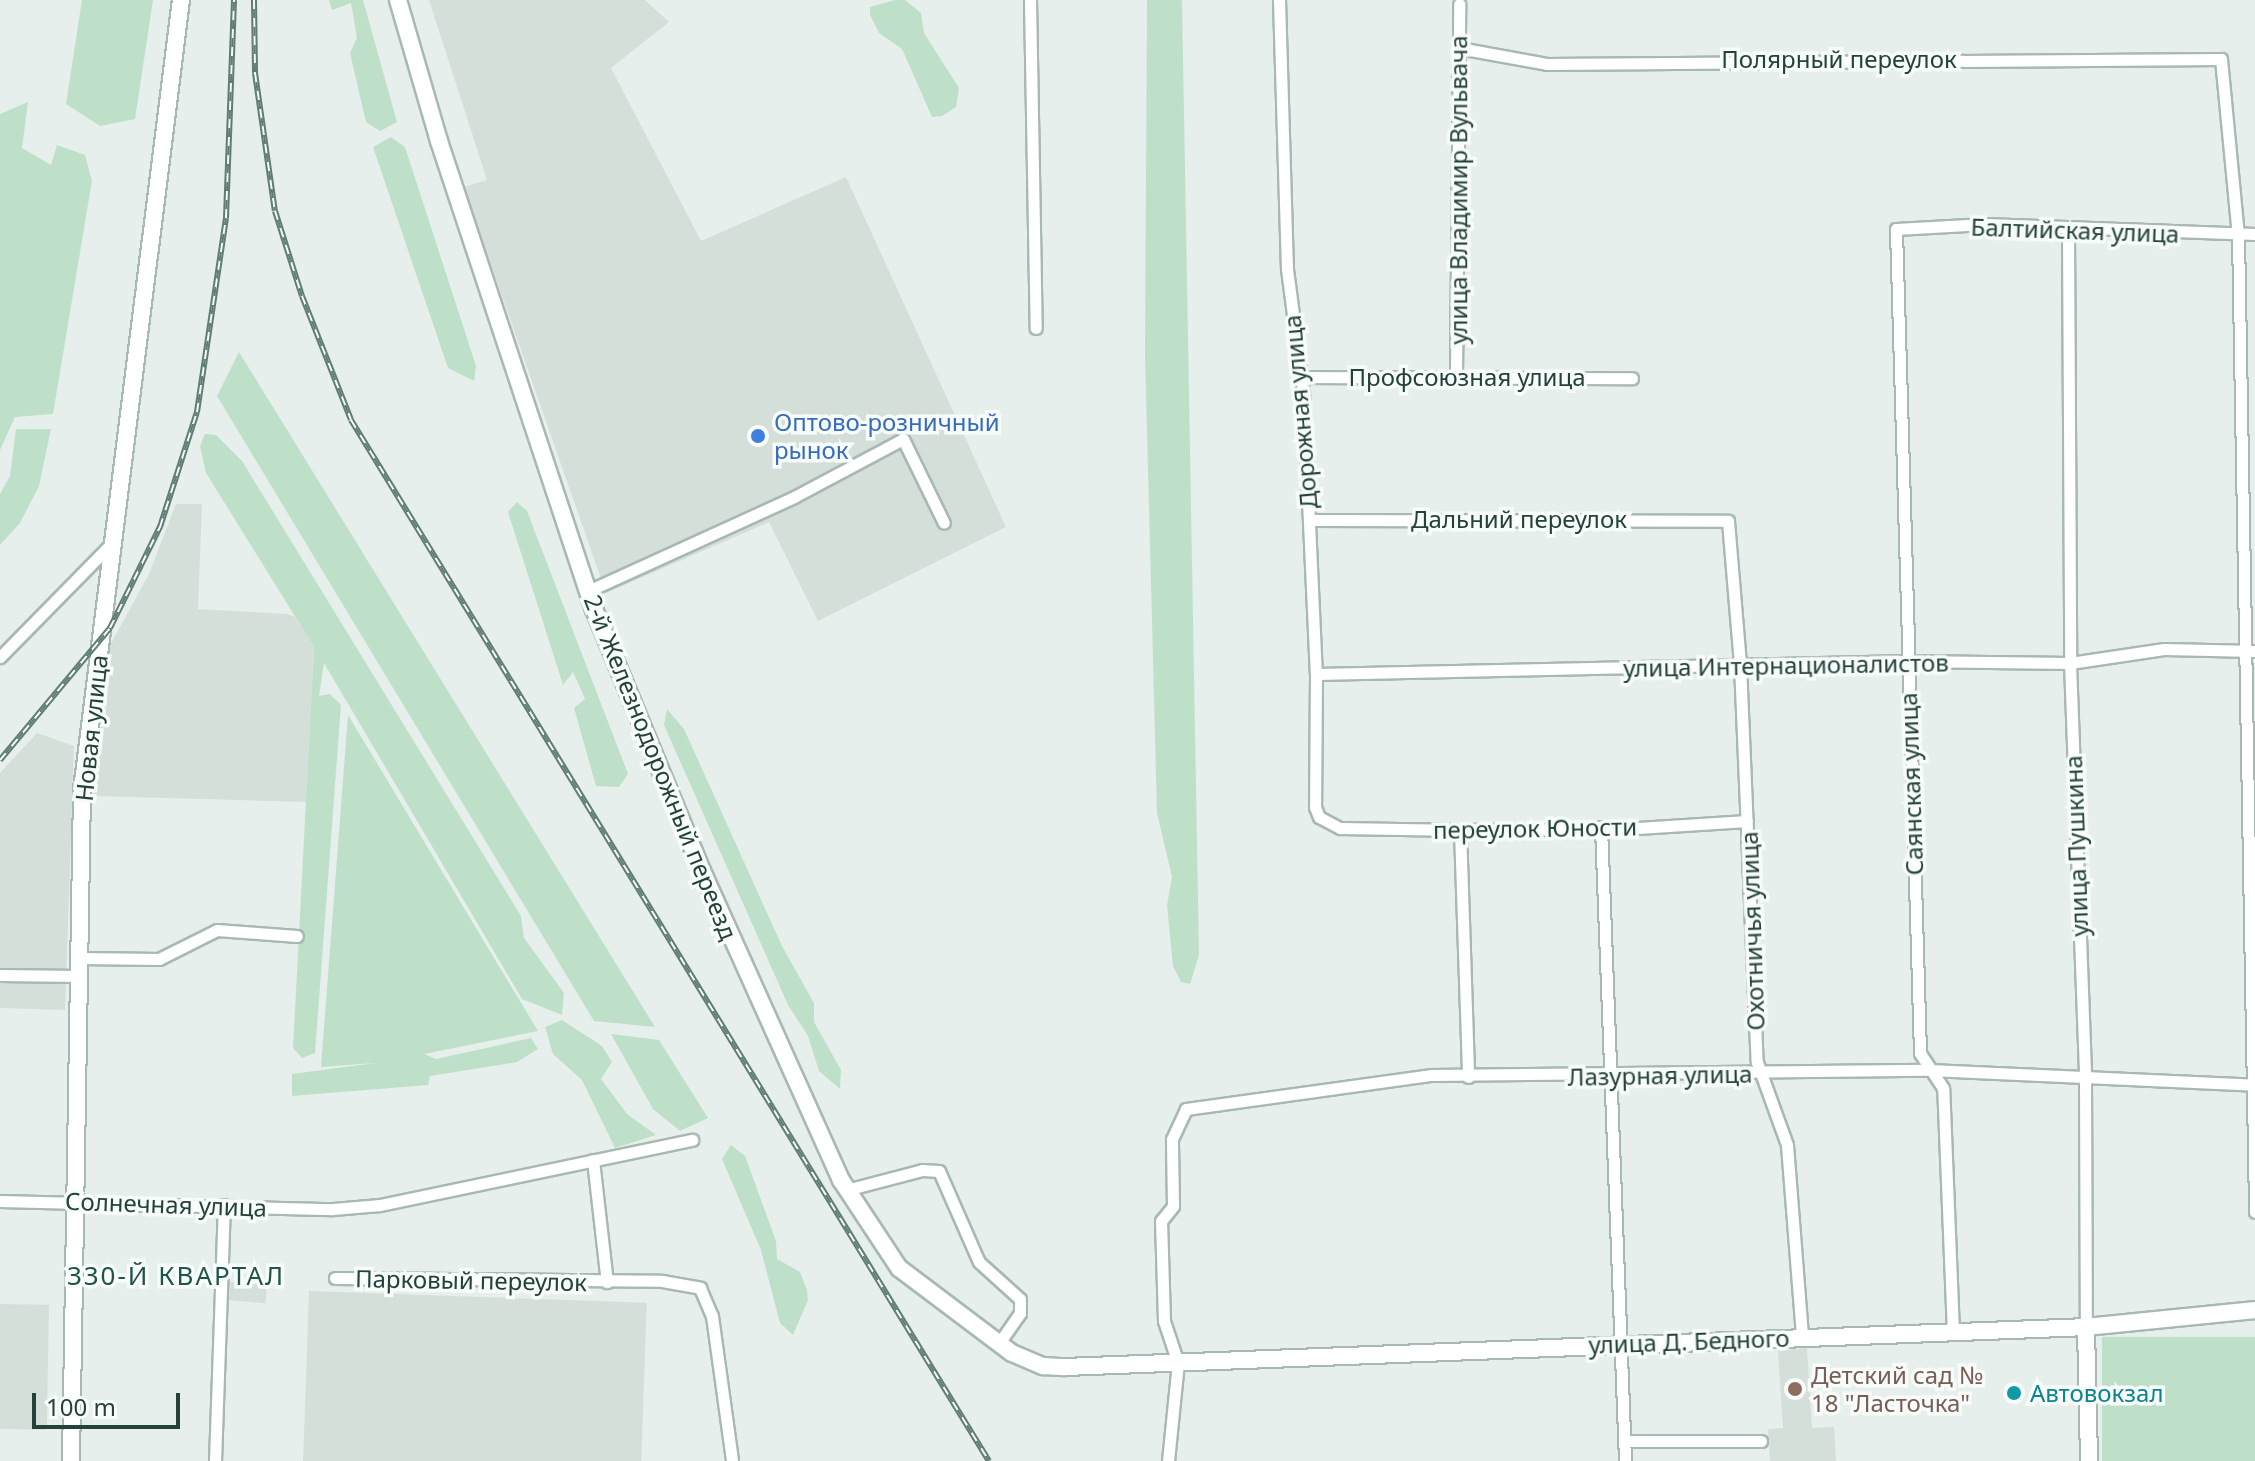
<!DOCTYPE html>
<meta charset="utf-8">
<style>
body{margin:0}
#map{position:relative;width:2255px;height:1461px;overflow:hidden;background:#e6efeb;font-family:"Noto Sans",sans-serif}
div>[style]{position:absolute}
.built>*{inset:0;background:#d4dfda;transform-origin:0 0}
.green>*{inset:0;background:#bfe0c8;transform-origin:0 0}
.roads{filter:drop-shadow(2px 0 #a8b8b2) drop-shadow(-2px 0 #a8b8b2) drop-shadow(0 2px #a8b8b2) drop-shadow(0 -2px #a8b8b2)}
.street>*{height:11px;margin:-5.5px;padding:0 5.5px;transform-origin:5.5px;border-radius:5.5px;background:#fff}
.secondary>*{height:16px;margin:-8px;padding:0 8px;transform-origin:8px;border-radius:8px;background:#fff}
.rail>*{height:6px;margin-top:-3px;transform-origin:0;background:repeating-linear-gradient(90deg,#f7fbf9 0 9px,#5f7d75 0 18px);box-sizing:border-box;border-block:2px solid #5f7d75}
.dots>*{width:22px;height:22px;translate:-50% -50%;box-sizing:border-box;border:4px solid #f7fbf9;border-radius:50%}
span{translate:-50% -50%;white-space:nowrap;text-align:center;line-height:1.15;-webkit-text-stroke:7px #f7fbf9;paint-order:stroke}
.street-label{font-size:24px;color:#24423a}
.shop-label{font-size:24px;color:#366cbe}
.left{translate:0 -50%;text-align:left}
.education-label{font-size:24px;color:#785e54}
.culture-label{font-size:24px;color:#0d838f}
.neighbourhood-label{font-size:26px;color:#1f5548;letter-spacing:2px}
.scale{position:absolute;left:32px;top:1393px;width:148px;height:36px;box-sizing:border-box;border:4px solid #24423a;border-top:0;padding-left:10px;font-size:24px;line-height:28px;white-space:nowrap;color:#24423a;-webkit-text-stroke:6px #f7fbf9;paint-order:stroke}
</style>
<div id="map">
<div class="built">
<div style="clip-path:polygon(429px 0,645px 0,669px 22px,611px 68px,701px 241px,846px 177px,1006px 527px,818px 621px,769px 522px,606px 593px,464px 187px,487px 180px)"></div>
<div style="clip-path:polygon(176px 504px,202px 504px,198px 609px,287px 614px,295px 617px,314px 647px,306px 802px,94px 796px,108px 649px,149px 574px)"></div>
<div style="clip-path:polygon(37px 733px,74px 746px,65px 1010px,0 1008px,0 773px)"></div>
<div style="left:229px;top:1282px;width:38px;height:18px;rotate:5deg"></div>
<div style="left:309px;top:1291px;width:338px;height:170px;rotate:2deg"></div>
<div style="left:0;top:1304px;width:49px;height:125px;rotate:1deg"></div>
<div style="clip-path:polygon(1807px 1348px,1812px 1428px,1834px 1427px,1836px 1461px,1770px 1461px,1768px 1429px,1783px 1428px,1778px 1351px)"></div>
</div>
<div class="green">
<div style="clip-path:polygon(82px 0,153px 0,135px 119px,100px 126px,66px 104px)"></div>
<div style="clip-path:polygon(329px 0,363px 0,397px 122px,380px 131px,366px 122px,350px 53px,357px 38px,351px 3px,332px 10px)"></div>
<div style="clip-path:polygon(895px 0,905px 0,921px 13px,924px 33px,959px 88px,956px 107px,942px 116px,932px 117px,902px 49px,879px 33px,870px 15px,870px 7px)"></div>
<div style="clip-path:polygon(1147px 0,1182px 0,1199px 955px,1190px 984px,1181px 982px,1173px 966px,1167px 905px,1172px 877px,1157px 813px,1145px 356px)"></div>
<div style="clip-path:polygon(28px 102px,22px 148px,51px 165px,57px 145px,85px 155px,92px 181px,53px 414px,15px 417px,0 450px,0 114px)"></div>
<div style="clip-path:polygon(391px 137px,405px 147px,476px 366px,474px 381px,448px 368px,373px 147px)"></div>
<div style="clip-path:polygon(239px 352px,655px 1027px,594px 1021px,217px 396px)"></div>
<div style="clip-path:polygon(16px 429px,51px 429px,39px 486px,20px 523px,0 545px,0 494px,10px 476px)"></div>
<div style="clip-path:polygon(205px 434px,216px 435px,242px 461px,521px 916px,524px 938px,564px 993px,562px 1015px,522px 999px,324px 663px,319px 696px,330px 694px,341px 705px,315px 1053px,302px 1058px,293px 1048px,314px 647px,206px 473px,200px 446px)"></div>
<div style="clip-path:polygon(517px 502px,527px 511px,628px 774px,619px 787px,596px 786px,574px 708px,585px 699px,573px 672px,563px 685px,508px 512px)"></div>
<div style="clip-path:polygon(667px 709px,684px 729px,782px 946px,814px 1003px,814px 1022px,841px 1070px,840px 1089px,819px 1071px,808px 1036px,788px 1005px,664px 725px)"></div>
<div style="clip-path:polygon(348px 715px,538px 1031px,424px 1054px,436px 1059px,531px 1038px,538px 1049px,517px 1062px,430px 1076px,428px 1085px,292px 1096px,292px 1074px,375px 1063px,321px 1067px)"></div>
<div style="clip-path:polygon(562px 1020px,602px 1046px,612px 1062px,601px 1079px,627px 1114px,656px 1135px,615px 1148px,582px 1080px,553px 1054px,545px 1027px)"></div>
<div style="clip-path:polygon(611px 1034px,659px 1040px,708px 1118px,680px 1131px,653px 1109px)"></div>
<div style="clip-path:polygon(731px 1145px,745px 1156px,776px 1241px,777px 1259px,800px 1272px,807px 1290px,808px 1300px,793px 1335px,780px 1323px,761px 1250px,722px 1159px)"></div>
<div style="left:2255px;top:1337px;width:124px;height:153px;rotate:90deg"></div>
</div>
<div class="roads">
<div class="street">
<div style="left:1030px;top:0;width:328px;rotate:89deg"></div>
<div style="left:1279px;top:0;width:269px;rotate:88.3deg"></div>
<div style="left:1287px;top:269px;width:122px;rotate:82.5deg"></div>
<div style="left:1303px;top:390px;width:284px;rotate:87.4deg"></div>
<div style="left:1316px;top:674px;width:133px;rotate:90.4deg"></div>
<div style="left:1315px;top:807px;width:11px;rotate:68deg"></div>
<div style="left:1319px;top:817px;width:24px;rotate:28deg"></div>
<div style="left:1340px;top:828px;width:120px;rotate:1deg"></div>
<div style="left:1460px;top:830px;width:162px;rotate:-0.4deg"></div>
<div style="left:1622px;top:829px;width:125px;rotate:-3.7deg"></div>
<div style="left:1459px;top:48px;width:89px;rotate:10.3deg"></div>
<div style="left:1547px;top:64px;width:674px;rotate:-0.43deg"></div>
<div style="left:2221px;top:59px;width:176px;rotate:84.5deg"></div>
<div style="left:2238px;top:234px;width:978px;rotate:89deg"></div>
<div style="left:2068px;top:231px;width:432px;rotate:89.7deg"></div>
<div style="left:2070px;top:663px;width:414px;rotate:87.9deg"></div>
<div style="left:2085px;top:1077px;width:250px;rotate:89.8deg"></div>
<div style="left:1302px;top:377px;width:330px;rotate:0.2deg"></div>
<div style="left:1456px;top:377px;width:373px;rotate:-89.5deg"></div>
<div style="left:1309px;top:520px;width:419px;rotate:0.1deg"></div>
<div style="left:1728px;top:521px;width:144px;rotate:85.2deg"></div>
<div style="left:1740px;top:664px;width:398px;rotate:87.6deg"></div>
<div style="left:1757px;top:1062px;width:88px;rotate:70.1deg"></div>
<div style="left:1787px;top:1145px;width:193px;rotate:85.5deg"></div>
<div style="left:588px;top:591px;width:226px;rotate:-24.5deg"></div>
<div style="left:794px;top:497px;width:123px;rotate:-28deg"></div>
<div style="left:903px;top:439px;width:93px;rotate:64deg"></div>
<div style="left:0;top:657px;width:158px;rotate:-45.5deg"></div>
<div style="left:1316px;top:674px;width:591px;rotate:-1.26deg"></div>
<div style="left:1907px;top:661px;width:163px;rotate:0.7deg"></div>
<div style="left:2070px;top:663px;width:95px;rotate:-8.5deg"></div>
<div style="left:2164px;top:649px;width:91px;rotate:1.3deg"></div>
<div style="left:1601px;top:827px;width:634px;rotate:87.83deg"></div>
<div style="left:1460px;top:830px;width:247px;rotate:88.1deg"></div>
<div style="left:79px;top:958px;width:80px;rotate:0.7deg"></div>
<div style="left:159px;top:959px;width:65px;rotate:-26.6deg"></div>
<div style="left:217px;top:930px;width:80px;rotate:4.3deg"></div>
<div style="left:0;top:975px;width:79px;rotate:0.7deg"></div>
<div style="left:593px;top:1160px;width:123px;rotate:83.5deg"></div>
<div style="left:846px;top:1190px;width:79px;rotate:-14.7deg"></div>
<div style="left:922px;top:1170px;width:17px;rotate:3deg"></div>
<div style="left:939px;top:1171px;width:99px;rotate:66.3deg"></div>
<div style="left:979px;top:1262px;width:55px;rotate:42.1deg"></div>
<div style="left:1020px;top:1299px;width:14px;rotate:90deg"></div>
<div style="left:1020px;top:1313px;width:37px;rotate:125deg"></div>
<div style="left:0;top:1201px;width:333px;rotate:1.4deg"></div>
<div style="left:333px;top:1209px;width:47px;rotate:-4.9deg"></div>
<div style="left:380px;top:1205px;width:319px;rotate:-11.8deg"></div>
<div style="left:335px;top:1278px;width:327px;rotate:0.5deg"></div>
<div style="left:662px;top:1281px;width:39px;rotate:10deg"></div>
<div style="left:700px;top:1288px;width:30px;rotate:67deg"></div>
<div style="left:712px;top:1316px;width:146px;rotate:82.1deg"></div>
<div style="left:1953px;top:1332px;width:244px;rotate:-92.3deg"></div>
<div style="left:1943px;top:1088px;width:42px;rotate:-123.3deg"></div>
<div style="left:1920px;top:1053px;width:824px;rotate:-91.67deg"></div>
<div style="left:1896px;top:229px;width:89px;rotate:-3.2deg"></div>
<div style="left:1985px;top:224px;width:270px;rotate:2.1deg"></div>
<div style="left:1625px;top:1441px;width:136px"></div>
<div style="left:215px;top:1461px;width:256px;rotate:-88deg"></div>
<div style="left:1168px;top:1461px;width:99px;rotate:-84.2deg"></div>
<div style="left:1178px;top:1363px;width:44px;rotate:-108.4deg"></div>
<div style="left:1164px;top:1321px;width:100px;rotate:-91.7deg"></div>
<div style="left:1161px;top:1221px;width:19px;rotate:-51deg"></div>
<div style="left:1173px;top:1206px;width:67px;rotate:-90.9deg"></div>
<div style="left:1172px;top:1139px;width:33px;rotate:-65deg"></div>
<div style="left:1186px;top:1109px;width:248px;rotate:-7.9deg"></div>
<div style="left:1432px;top:1075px;width:497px;rotate:-0.6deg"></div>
<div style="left:1929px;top:1070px;width:326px;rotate:2.6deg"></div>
</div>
<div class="secondary">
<div style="left:398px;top:0;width:147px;rotate:73.8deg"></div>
<div style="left:439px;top:141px;width:493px;rotate:71.7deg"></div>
<div style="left:594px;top:609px;width:286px;rotate:67.6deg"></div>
<div style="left:703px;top:873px;width:337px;rotate:65.8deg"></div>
<div style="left:841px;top:1180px;width:105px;rotate:56.6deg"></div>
<div style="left:899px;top:1268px;width:141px;rotate:37deg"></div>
<div style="left:1012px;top:1353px;width:34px;rotate:23deg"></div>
<div style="left:1043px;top:1366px;width:22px;rotate:3deg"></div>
<div style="left:1065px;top:1367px;width:1022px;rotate:-2.24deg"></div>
<div style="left:2086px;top:1327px;width:170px;rotate:-5.7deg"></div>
<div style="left:2086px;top:1327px;width:134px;rotate:88.7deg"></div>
<div style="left:71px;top:1461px;width:671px;rotate:-89.06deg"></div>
<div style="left:82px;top:790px;width:796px;rotate:-82.86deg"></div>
</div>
</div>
<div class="rail">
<div style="left:254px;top:0;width:73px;rotate:89.2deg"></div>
<div style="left:255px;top:73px;width:139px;rotate:81.8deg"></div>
<div style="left:275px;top:211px;width:89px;rotate:72.4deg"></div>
<div style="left:302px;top:296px;width:133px;rotate:68.4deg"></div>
<div style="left:351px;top:420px;width:1221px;rotate:58.5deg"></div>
<div style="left:0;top:760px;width:172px;rotate:-50.2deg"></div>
<div style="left:110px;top:628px;width:113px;rotate:-63.7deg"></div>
<div style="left:160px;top:527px;width:121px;rotate:-72.2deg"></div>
<div style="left:197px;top:412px;width:196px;rotate:-81.5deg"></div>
<div style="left:226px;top:218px;width:218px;rotate:-87.9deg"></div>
</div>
<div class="dots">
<div style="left:758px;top:436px;background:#3f7fe0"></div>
<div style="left:1795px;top:1389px;background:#8d6e63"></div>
<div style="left:2014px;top:1393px;background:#0f9aa8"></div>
</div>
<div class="street-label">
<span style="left:1839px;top:59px">Полярный переулок</span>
<span style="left:1458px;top:190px;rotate:-90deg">улица Владимир Вульвача</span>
<span style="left:2075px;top:230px;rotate:2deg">Балтийская улица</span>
<span style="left:1467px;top:377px">Профсоюзная улица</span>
<span style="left:1300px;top:412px;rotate:-95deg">Дорожная улица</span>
<span style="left:1519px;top:519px">Дальний переулок</span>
<span style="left:1786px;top:665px;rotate:-1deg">улица Интернационалистов</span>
<span style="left:91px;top:728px;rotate:-84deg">Новая улица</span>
<span style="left:661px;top:767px;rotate:68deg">2-й Железнодорожный переезд</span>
<span style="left:1911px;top:784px;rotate:-92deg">Саянская улица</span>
<span style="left:1535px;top:828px;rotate:-1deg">переулок Юности</span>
<span style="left:2076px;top:846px;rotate:-92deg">улица Пушкина</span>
<span style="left:1752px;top:931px;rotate:-92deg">Охотничья улица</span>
<span style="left:1660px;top:1075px;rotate:-1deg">Лазурная улица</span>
<span style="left:166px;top:1204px;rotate:2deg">Солнечная улица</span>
<span style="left:471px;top:1280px;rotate:1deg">Парковый переулок</span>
<span style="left:1689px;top:1341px;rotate:-2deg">улица Д. Бедного</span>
</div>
<div class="shop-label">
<span class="left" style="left:774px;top:436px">Оптово-розничный<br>рынок</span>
</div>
<div class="education-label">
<span class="left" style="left:1811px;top:1389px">Детский сад №<br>18 "Ласточка"</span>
</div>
<div class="culture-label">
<span class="left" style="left:2030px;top:1393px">Автовокзал</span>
</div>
<div class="neighbourhood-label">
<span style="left:176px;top:1276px">330-Й КВАРТАЛ</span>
</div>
<div class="scale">100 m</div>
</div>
